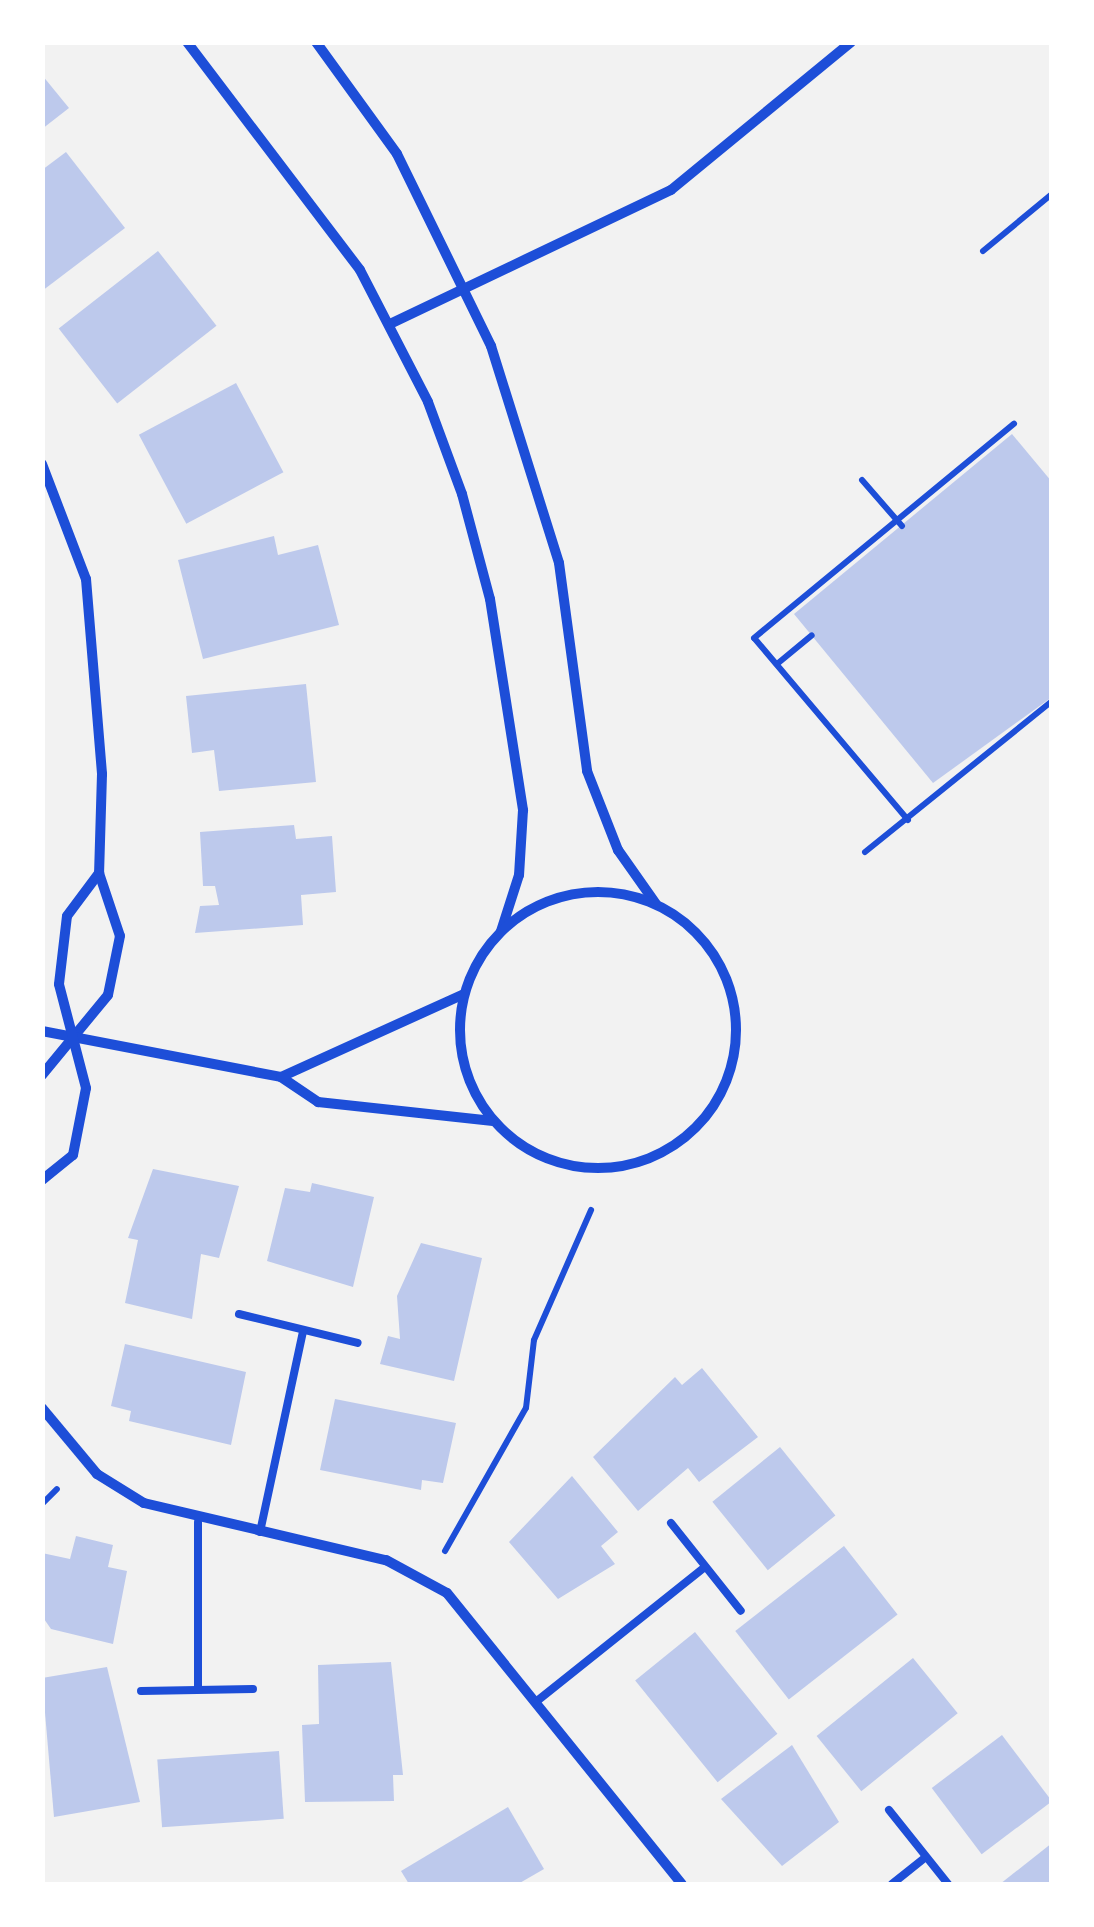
<!DOCTYPE html>
<style>
body{margin:0}
#map{position:relative;width:1094px;height:1927px;overflow:hidden;background:#f2f2f2;font-family:Figtree,sans-serif}
div>[style]{position:absolute}
.building>*{inset:0;background:#bdc9ec;transform-origin:0 0}
.path>*{height:6px;margin:-3px;padding:0 3px;transform-origin:3px;border-radius:3px;background:#1d4ed8}
.service>*{height:8px;margin:-4px;padding:0 4px;transform-origin:4px;border-radius:4px;background:#1d4ed8}
.minor>*{height:10px;margin:-5px;padding:0 5px;transform-origin:5px;border-radius:5px;background:#1d4ed8}
.minor>.ring{margin:-5px;padding:0;box-sizing:content-box;background:none;border:10px solid #1d4ed8;border-radius:50%}
span{translate:-50% -50%;white-space:nowrap;text-align:center;line-height:1.15;-webkit-text-stroke:10px #fff;paint-order:stroke}
.frame{position:absolute;inset:0;border:45px solid #fff;pointer-events:none}
</style>
<div id="map">
<div class="building">
<div style="clip-path:polygon(42px 75px,69px 108px,42px 129px)"></div>
<div style="clip-path:polygon(66px 152px,125px 228px,42px 291px,42px 170px)"></div>
<div style="left:158px;top:251px;width:95px;height:126px;rotate:52deg"></div>
<div style="left:236px;top:383px;width:101px;height:110px;rotate:62deg"></div>
<div style="clip-path:polygon(1012px 434px,1052px 482px,1052px 697px,933px 783px,794px 614px)"></div>
<div style="clip-path:polygon(274px 536px,278px 555px,318px 545px,339px 625px,203px 659px,178px 560px)"></div>
<div style="clip-path:polygon(306px 684px,316px 782px,219px 791px,214px 750px,192px 753px,186px 696px)"></div>
<div style="clip-path:polygon(294px 825px,296px 839px,332px 836px,336px 892px,301px 895px,303px 925px,195px 933px,200px 906px,219px 905px,215px 886px,203px 886px,200px 832px)"></div>
<div style="clip-path:polygon(153px 1169px,239px 1186px,219px 1258px,201px 1254px,192px 1319px,125px 1303px,138px 1240px,128px 1238px)"></div>
<div style="clip-path:polygon(312px 1183px,374px 1197px,353px 1287px,267px 1261px,285px 1188px,310px 1192px)"></div>
<div style="clip-path:polygon(421px 1243px,482px 1258px,454px 1381px,380px 1364px,388px 1336px,400px 1339px,397px 1296px)"></div>
<div style="clip-path:polygon(125px 1344px,246px 1372px,231px 1445px,129px 1421px,131px 1411px,111px 1406px)"></div>
<div style="clip-path:polygon(702px 1368px,758px 1437px,699px 1482px,688px 1468px,638px 1511px,593px 1457px,675px 1377px,682px 1385px)"></div>
<div style="clip-path:polygon(335px 1399px,456px 1423px,443px 1483px,422px 1480px,421px 1490px,320px 1470px)"></div>
<div style="left:780px;top:1447px;width:88px;height:87px;rotate:51deg"></div>
<div style="clip-path:polygon(572px 1476px,618px 1532px,601px 1546px,615px 1564px,558px 1599px,509px 1542px)"></div>
<div style="clip-path:polygon(76px 1536px,113px 1545px,108px 1567px,127px 1571px,113px 1644px,51px 1629px,42px 1616px,42px 1553px,70px 1559px)"></div>
<div style="left:844px;top:1546px;width:87px;height:138px;rotate:52deg"></div>
<div style="left:695px;top:1632px;width:131px;height:77px;rotate:51deg"></div>
<div style="left:913px;top:1658px;width:71px;height:124px;rotate:51deg"></div>
<div style="clip-path:polygon(391px 1662px,403px 1775px,393px 1775px,394px 1801px,305px 1802px,302px 1725px,319px 1724px,318px 1665px)"></div>
<div style="clip-path:polygon(107px 1667px,140px 1802px,54px 1817px,42px 1678px)"></div>
<div style="left:1002px;top:1735px;width:83px;height:88px;rotate:53deg"></div>
<div style="clip-path:polygon(792px 1745px,839px 1822px,782px 1866px,721px 1799px)"></div>
<div style="left:279px;top:1751px;width:68px;height:122px;rotate:86deg"></div>
<div style="clip-path:polygon(508px 1807px,544px 1869px,518px 1884px,409px 1884px,401px 1871px)"></div>
<div style="clip-path:polygon(1052px 1843px,1052px 1884px,1000px 1884px)"></div>
</div>
<div class="path">
<div style="left:983px;top:251px;width:89px;rotate:-39.6deg"></div>
<div style="left:862px;top:480px;width:61px;rotate:49deg"></div>
<div style="left:777px;top:664px;width:45px;rotate:-39.6deg"></div>
<div style="left:908px;top:820px;width:238px;rotate:-130.2deg"></div>
<div style="left:754px;top:638px;width:337px;rotate:-39.5deg"></div>
<div style="left:865px;top:852px;width:240px;rotate:-38.9deg"></div>
<div style="left:42px;top:1504px;width:21px;rotate:-45deg"></div>
<div style="left:445px;top:1551px;width:164px;rotate:-60.5deg"></div>
<div style="left:526px;top:1408px;width:68px;rotate:-83.3deg"></div>
<div style="left:534px;top:1340px;width:142px;rotate:-66.3deg"></div>
</div>
<div class="service">
<div style="left:239px;top:1314px;width:122px;rotate:13.7deg"></div>
<div style="left:198px;top:1522px;width:166px;rotate:90deg"></div>
<div style="left:671px;top:1523px;width:112px;rotate:51.5deg"></div>
<div style="left:260px;top:1532px;width:206px;rotate:-77.9deg"></div>
<div style="left:141px;top:1691px;width:112px;rotate:-1deg"></div>
<div style="left:537px;top:1701px;width:215px;rotate:-38.6deg"></div>
<div style="left:889px;top:1810px;width:95px;rotate:51.4deg"></div>
<div style="left:892px;top:1884px;width:43px;rotate:-38.5deg"></div>
</div>
<div class="minor">
<div style="left:187px;top:42px;width:286px;rotate:52.8deg"></div>
<div style="left:360px;top:270px;width:148px;rotate:62.7deg"></div>
<div style="left:428px;top:402px;width:98px;rotate:69.7deg"></div>
<div style="left:462px;top:494px;width:109px;rotate:75.1deg"></div>
<div style="left:490px;top:599px;width:214px;rotate:81.1deg"></div>
<div style="left:523px;top:810px;width:65px;rotate:93.5deg"></div>
<div style="left:519px;top:875px;width:59px;rotate:107.8deg"></div>
<div style="left:316px;top:42px;width:138px;rotate:54.1deg"></div>
<div style="left:397px;top:154px;width:214px;rotate:63.9deg"></div>
<div style="left:491px;top:346px;width:227px;rotate:72.6deg"></div>
<div style="left:559px;top:563px;width:210px;rotate:82.3deg"></div>
<div style="left:587px;top:771px;width:85px;rotate:68.6deg"></div>
<div style="left:618px;top:850px;width:66px;rotate:54.9deg"></div>
<div style="left:392px;top:323px;width:309px;rotate:-25.5deg"></div>
<div style="left:671px;top:190px;width:233px;rotate:-39.4deg"></div>
<div style="left:42px;top:464px;width:123px;rotate:69.1deg"></div>
<div style="left:86px;top:579px;width:196px;rotate:85.3deg"></div>
<div style="left:102px;top:774px;width:99px;rotate:91.7deg"></div>
<div style="left:99px;top:873px;width:66px;rotate:71.6deg"></div>
<div style="left:120px;top:936px;width:60px;rotate:101.5deg"></div>
<div style="left:108px;top:995px;width:104px;rotate:129.5deg"></div>
<div class="ring" style="left:460px;top:892px;width:266px;height:266px"></div>
<div style="left:42px;top:1031px;width:243px;rotate:10.9deg"></div>
<div style="left:281px;top:1077px;width:45px;rotate:34deg"></div>
<div style="left:318px;top:1102px;width:176px;rotate:6.2deg"></div>
<div style="left:281px;top:1077px;width:201px;rotate:-24.4deg"></div>
<div style="left:42px;top:1180px;width:40px;rotate:-39deg"></div>
<div style="left:73px;top:1155px;width:68px;rotate:-79deg"></div>
<div style="left:86px;top:1088px;width:107px;rotate:-104.6deg"></div>
<div style="left:59px;top:984px;width:68px;rotate:-83.3deg"></div>
<div style="left:67px;top:916px;width:54px;rotate:-53.3deg"></div>
<div style="left:42px;top:1408px;width:86px;rotate:50.2deg"></div>
<div style="left:97px;top:1474px;width:55px;rotate:31.7deg"></div>
<div style="left:144px;top:1503px;width:249px;rotate:13.3deg"></div>
<div style="left:386px;top:1560px;width:69px;rotate:28.4deg"></div>
<div style="left:447px;top:1593px;width:374px;rotate:51.1deg"></div>
</div>
<div class="frame"></div>
</div>
